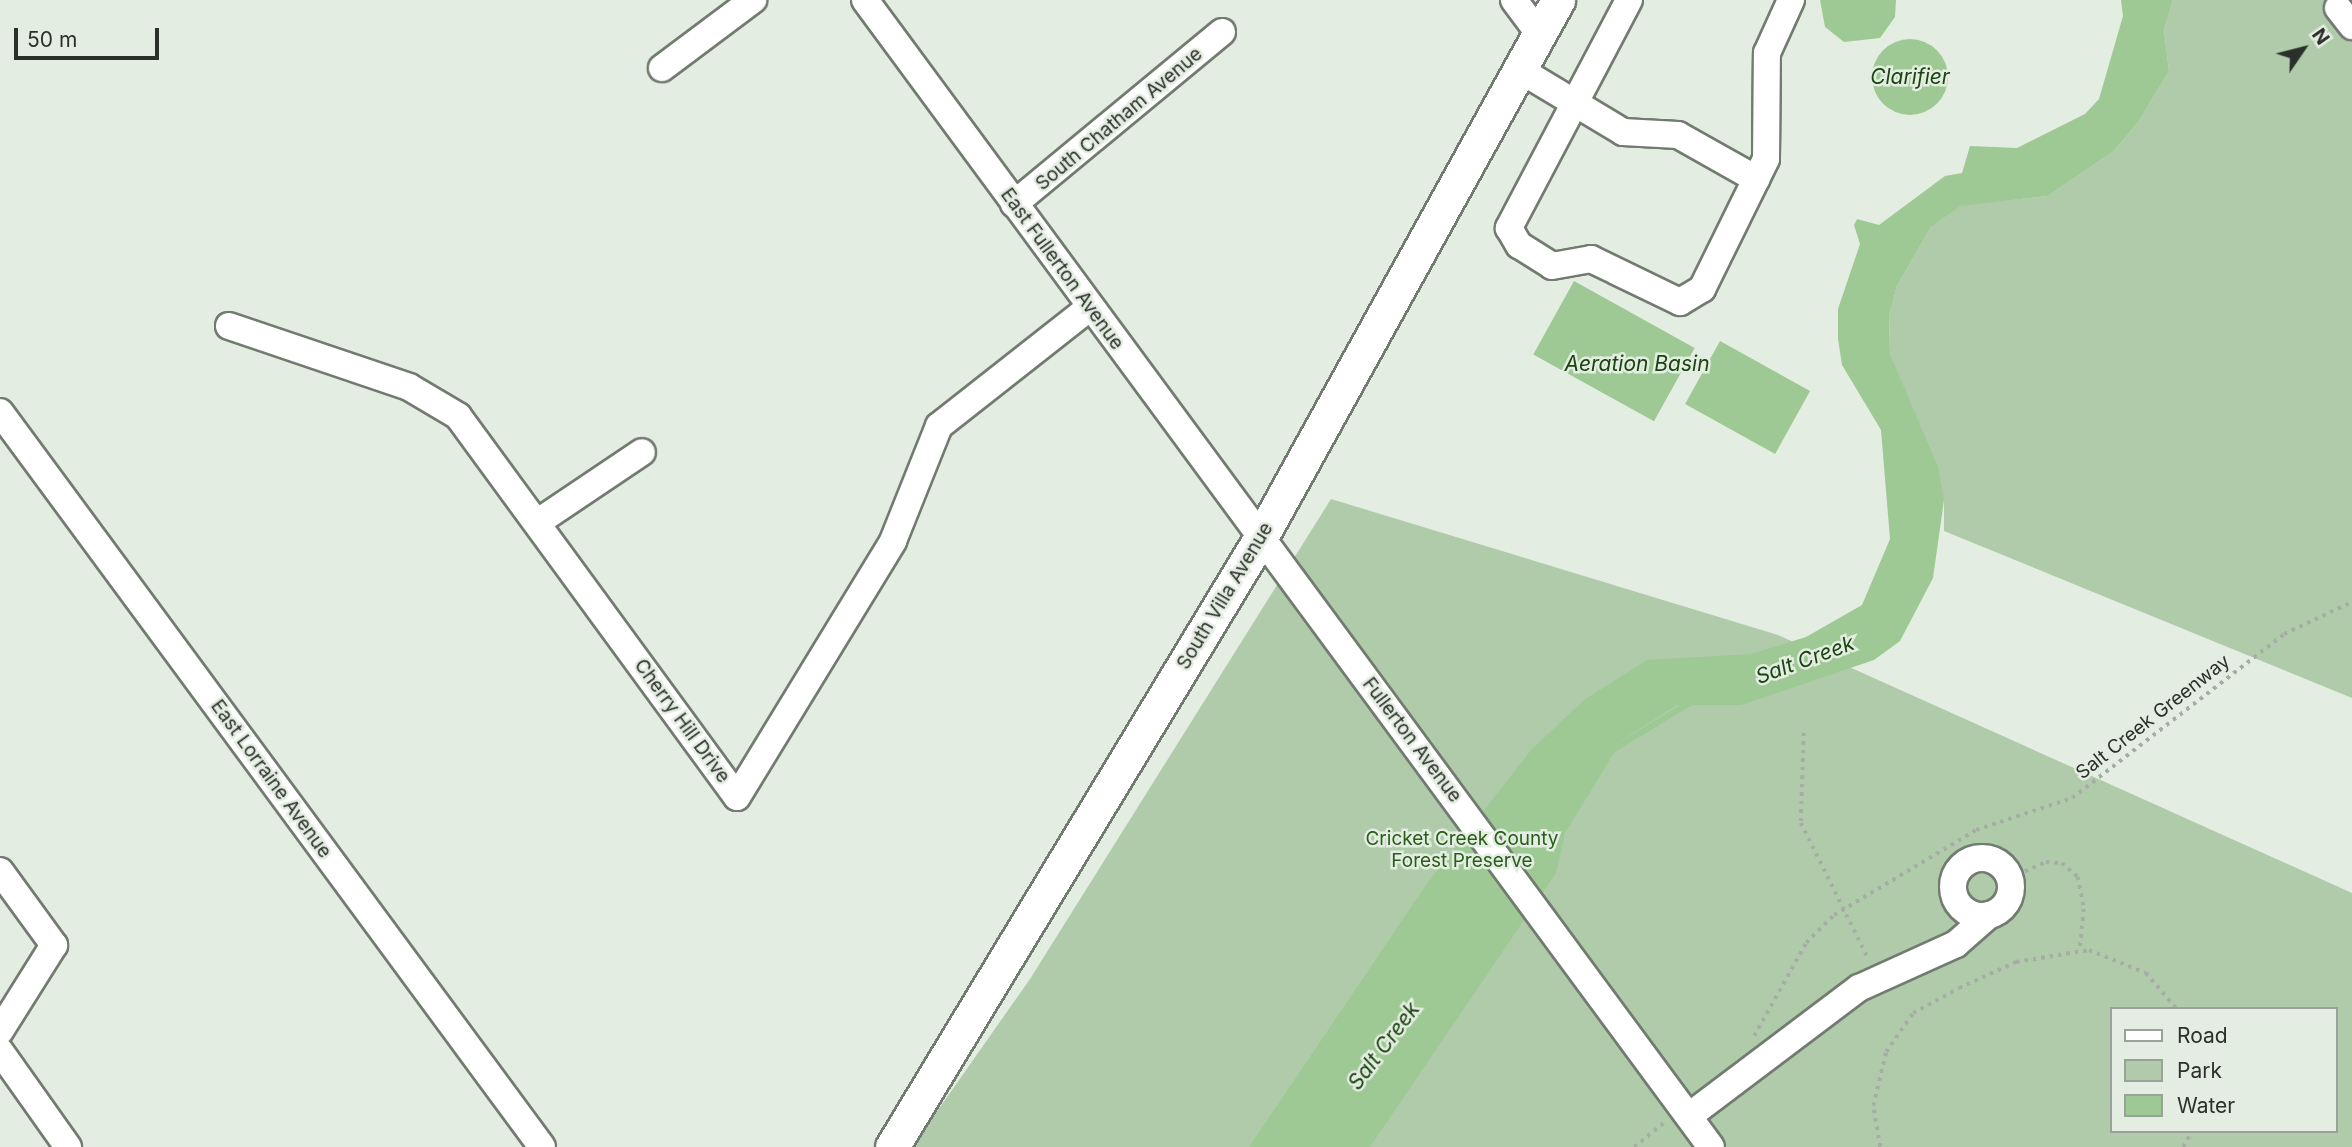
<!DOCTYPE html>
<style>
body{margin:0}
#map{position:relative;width:2352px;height:1147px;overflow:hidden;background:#e4ede1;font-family:Inter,sans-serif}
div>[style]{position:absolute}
.green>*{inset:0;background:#afcba9}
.water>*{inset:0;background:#9ec995;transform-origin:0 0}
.round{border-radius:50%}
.stream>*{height:6px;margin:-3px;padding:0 3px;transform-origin:3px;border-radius:3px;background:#9ec995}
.path>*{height:3.5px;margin-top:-1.75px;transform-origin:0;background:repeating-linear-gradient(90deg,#a6ada4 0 3.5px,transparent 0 8.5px)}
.roads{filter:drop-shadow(2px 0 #727b70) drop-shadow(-2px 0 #727b70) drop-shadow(0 2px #727b70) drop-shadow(0 -2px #727b70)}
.minor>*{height:26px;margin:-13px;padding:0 13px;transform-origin:13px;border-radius:13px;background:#fff}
.minor>.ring{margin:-13px;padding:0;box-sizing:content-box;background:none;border:26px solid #fff;border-radius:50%}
.major>*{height:33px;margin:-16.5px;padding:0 16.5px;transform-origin:16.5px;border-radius:16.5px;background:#fff}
span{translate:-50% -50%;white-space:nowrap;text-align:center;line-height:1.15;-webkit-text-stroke:5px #e4ede1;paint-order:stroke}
.street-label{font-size:19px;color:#2c302b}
.park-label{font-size:19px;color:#275e19}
.water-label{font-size:21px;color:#1a4410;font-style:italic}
.legend{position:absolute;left:2110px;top:1007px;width:228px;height:126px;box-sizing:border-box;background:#e4ede1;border:2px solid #9aa198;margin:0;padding:9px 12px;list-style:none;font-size:21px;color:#2c302b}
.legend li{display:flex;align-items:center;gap:14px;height:35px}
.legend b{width:35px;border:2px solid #9aa198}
.north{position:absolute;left:2268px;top:14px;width:70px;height:70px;-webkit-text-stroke:5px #e4ede1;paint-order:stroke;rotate:55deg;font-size:19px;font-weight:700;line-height:28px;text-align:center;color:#2c302b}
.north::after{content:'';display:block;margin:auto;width:24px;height:32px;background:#2c302b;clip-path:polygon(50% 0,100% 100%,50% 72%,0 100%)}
.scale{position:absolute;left:14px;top:28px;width:145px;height:32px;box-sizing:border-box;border:4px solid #2c302b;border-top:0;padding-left:9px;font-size:21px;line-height:24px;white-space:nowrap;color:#2c302b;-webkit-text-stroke:5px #e4ede1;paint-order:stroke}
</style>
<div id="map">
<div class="green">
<div style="clip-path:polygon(2173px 0,2352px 0,2352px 698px,1944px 531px,1944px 500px,1890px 354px,1889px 316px,1897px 286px,1931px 227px,1960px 205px,2048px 196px,2114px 151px,2139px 121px,2169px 71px,2164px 30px)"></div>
<div style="clip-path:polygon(evenodd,1331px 499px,1778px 635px,2352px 893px,2352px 1147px,912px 1147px,1030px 979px,1331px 499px,2112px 1009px,2336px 1009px,2336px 1131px,2112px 1131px,2112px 1009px)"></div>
</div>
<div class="water">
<div style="clip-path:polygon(1820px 0,1896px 0,1895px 17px,1880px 38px,1844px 42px,1825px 27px)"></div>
<div style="clip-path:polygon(2121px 0,2173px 0,2164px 30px,2169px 71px,2139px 121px,2114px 151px,2048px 196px,1960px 206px,1931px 227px,1897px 286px,1889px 316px,1890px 354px,1938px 467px,1944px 500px,1933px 578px,1900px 641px,1874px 660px,1741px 705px,1677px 705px,1622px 740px,1565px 833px,1556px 873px,1370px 1147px,1249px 1147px,1426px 885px,1531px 750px,1584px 700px,1647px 660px,1751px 654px,1806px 637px,1862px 605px,1890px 539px,1881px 430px,1842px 365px,1838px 339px,1838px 309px,1860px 244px,1854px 225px,1857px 219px,1879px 225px,1945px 176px,1962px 173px,1970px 146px,2017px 148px,2085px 114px,2099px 99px,2123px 16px)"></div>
<div class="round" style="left:1872px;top:39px;width:76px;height:76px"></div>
<div style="left:1574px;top:281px;width:138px;height:84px;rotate:29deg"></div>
<div style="left:1720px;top:341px;width:103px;height:72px;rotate:29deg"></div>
</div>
<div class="stream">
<div style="left:1614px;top:749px;width:90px;rotate:-31.4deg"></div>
</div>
<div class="path">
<div style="left:1804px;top:733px;width:90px;rotate:91.9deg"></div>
<div style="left:1801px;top:823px;width:153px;rotate:63.6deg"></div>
<div style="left:2009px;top:878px;width:40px;rotate:-23.4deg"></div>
<div style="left:2046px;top:862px;width:16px;rotate:4deg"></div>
<div style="left:2062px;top:863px;width:21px;rotate:41deg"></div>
<div style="left:2078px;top:877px;width:33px;rotate:79deg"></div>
<div style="left:2084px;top:909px;width:41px;rotate:95.6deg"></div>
<div style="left:1754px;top:1036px;width:107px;rotate:-60.8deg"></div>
<div style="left:1806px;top:943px;width:40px;rotate:-45deg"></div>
<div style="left:1834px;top:915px;width:165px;rotate:-30.9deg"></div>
<div style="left:1976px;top:830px;width:101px;rotate:-18.4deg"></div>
<div style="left:2072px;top:798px;width:268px;rotate:-37.7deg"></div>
<div style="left:2284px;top:634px;width:75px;rotate:-25.2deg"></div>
<div style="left:1634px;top:1147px;width:40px;rotate:-39deg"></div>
<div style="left:1880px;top:1147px;width:42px;rotate:-99.7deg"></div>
<div style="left:1873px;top:1106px;width:56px;rotate:-76.5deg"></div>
<div style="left:1886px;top:1052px;width:47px;rotate:-55.3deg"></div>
<div style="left:1913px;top:1013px;width:52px;rotate:-28.5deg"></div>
<div style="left:1959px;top:988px;width:63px;rotate:-24.5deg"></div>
<div style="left:2016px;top:962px;width:74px;rotate:-9.3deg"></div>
<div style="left:2089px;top:950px;width:61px;rotate:22deg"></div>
<div style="left:2146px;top:973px;width:48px;rotate:49.3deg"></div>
<div style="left:2183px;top:1147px;width:18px;rotate:-61deg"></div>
</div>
<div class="roads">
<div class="minor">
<div style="left:865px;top:0;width:1425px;rotate:53.59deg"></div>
<div style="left:1514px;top:0;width:44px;rotate:53.4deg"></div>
<div style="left:1629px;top:0;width:258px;rotate:117.8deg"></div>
<div style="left:1509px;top:228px;width:20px;rotate:60deg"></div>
<div style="left:1519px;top:245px;width:39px;rotate:32deg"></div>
<div style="left:1552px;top:266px;width:40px;rotate:-10deg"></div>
<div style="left:1591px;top:259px;width:99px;rotate:25.8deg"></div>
<div style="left:1680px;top:302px;width:26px;rotate:-31deg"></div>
<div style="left:1702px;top:289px;width:145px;rotate:-63.8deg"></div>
<div style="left:1766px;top:159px;width:106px;rotate:-89.5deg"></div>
<div style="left:1767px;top:53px;width:58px;rotate:-65.6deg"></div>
<div style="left:2338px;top:8px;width:23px;rotate:52deg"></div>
<div style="left:662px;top:68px;width:114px;rotate:-36.8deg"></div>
<div style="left:1520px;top:70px;width:120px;rotate:31deg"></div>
<div style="left:1623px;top:132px;width:55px;rotate:3.1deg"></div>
<div style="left:1678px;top:135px;width:90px;rotate:29.4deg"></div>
<div style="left:1014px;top:204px;width:270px;rotate:-39.6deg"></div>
<div style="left:229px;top:326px;width:190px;rotate:18.7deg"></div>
<div style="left:409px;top:387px;width:57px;rotate:30.6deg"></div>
<div style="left:458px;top:416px;width:472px;rotate:53.8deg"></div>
<div style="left:737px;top:797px;width:300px;rotate:-58.6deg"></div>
<div style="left:893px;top:541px;width:124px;rotate:-68.2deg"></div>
<div style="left:939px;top:426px;width:192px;rotate:-38.2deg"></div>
<div style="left:0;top:412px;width:913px;rotate:53.59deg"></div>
<div style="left:538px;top:522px;width:125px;rotate:-33.9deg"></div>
<div class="ring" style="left:1953px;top:858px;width:32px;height:32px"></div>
<div style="left:0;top:871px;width:92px;rotate:53.9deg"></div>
<div style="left:54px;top:945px;width:102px;rotate:122.1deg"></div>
<div style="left:0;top:1051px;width:118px;rotate:54.7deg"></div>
<div style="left:1689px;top:1116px;width:213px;rotate:-37deg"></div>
<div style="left:1859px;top:988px;width:107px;rotate:-24.4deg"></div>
<div style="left:1956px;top:944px;width:44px;rotate:-41.3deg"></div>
</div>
<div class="major">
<div style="left:892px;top:1147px;width:711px;rotate:-58.82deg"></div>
<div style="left:1260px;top:539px;width:616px;rotate:-61.06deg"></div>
</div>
</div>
<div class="street-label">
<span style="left:1119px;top:119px;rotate:-40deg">South Chatham Avenue</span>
<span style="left:1062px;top:269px;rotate:54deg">East Fullerton Avenue</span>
<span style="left:1225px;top:596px;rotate:-59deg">South Villa Avenue</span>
<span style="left:2153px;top:717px;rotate:-38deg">Salt Creek Greenway</span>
<span style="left:682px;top:721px;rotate:54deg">Cherry Hill Drive</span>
<span style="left:1412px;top:740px;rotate:53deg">Fullerton Avenue</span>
<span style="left:271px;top:779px;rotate:54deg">East Lorraine Avenue</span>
</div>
<div class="park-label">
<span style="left:1462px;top:850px">Cricket Creek County<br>Forest Preserve</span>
</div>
<div class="water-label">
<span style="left:1910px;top:77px">Clarifier</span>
<span style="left:1637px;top:364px">Aeration Basin</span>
<span style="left:1805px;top:660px;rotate:-20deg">Salt Creek</span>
<span style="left:1384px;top:1046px;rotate:-53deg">Salt Creek</span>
</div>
<ul class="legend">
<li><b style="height:9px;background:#fff"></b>Road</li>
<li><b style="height:19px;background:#afcba9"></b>Park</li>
<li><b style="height:19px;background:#9ec995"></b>Water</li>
</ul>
<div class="north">N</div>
<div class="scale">50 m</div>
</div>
